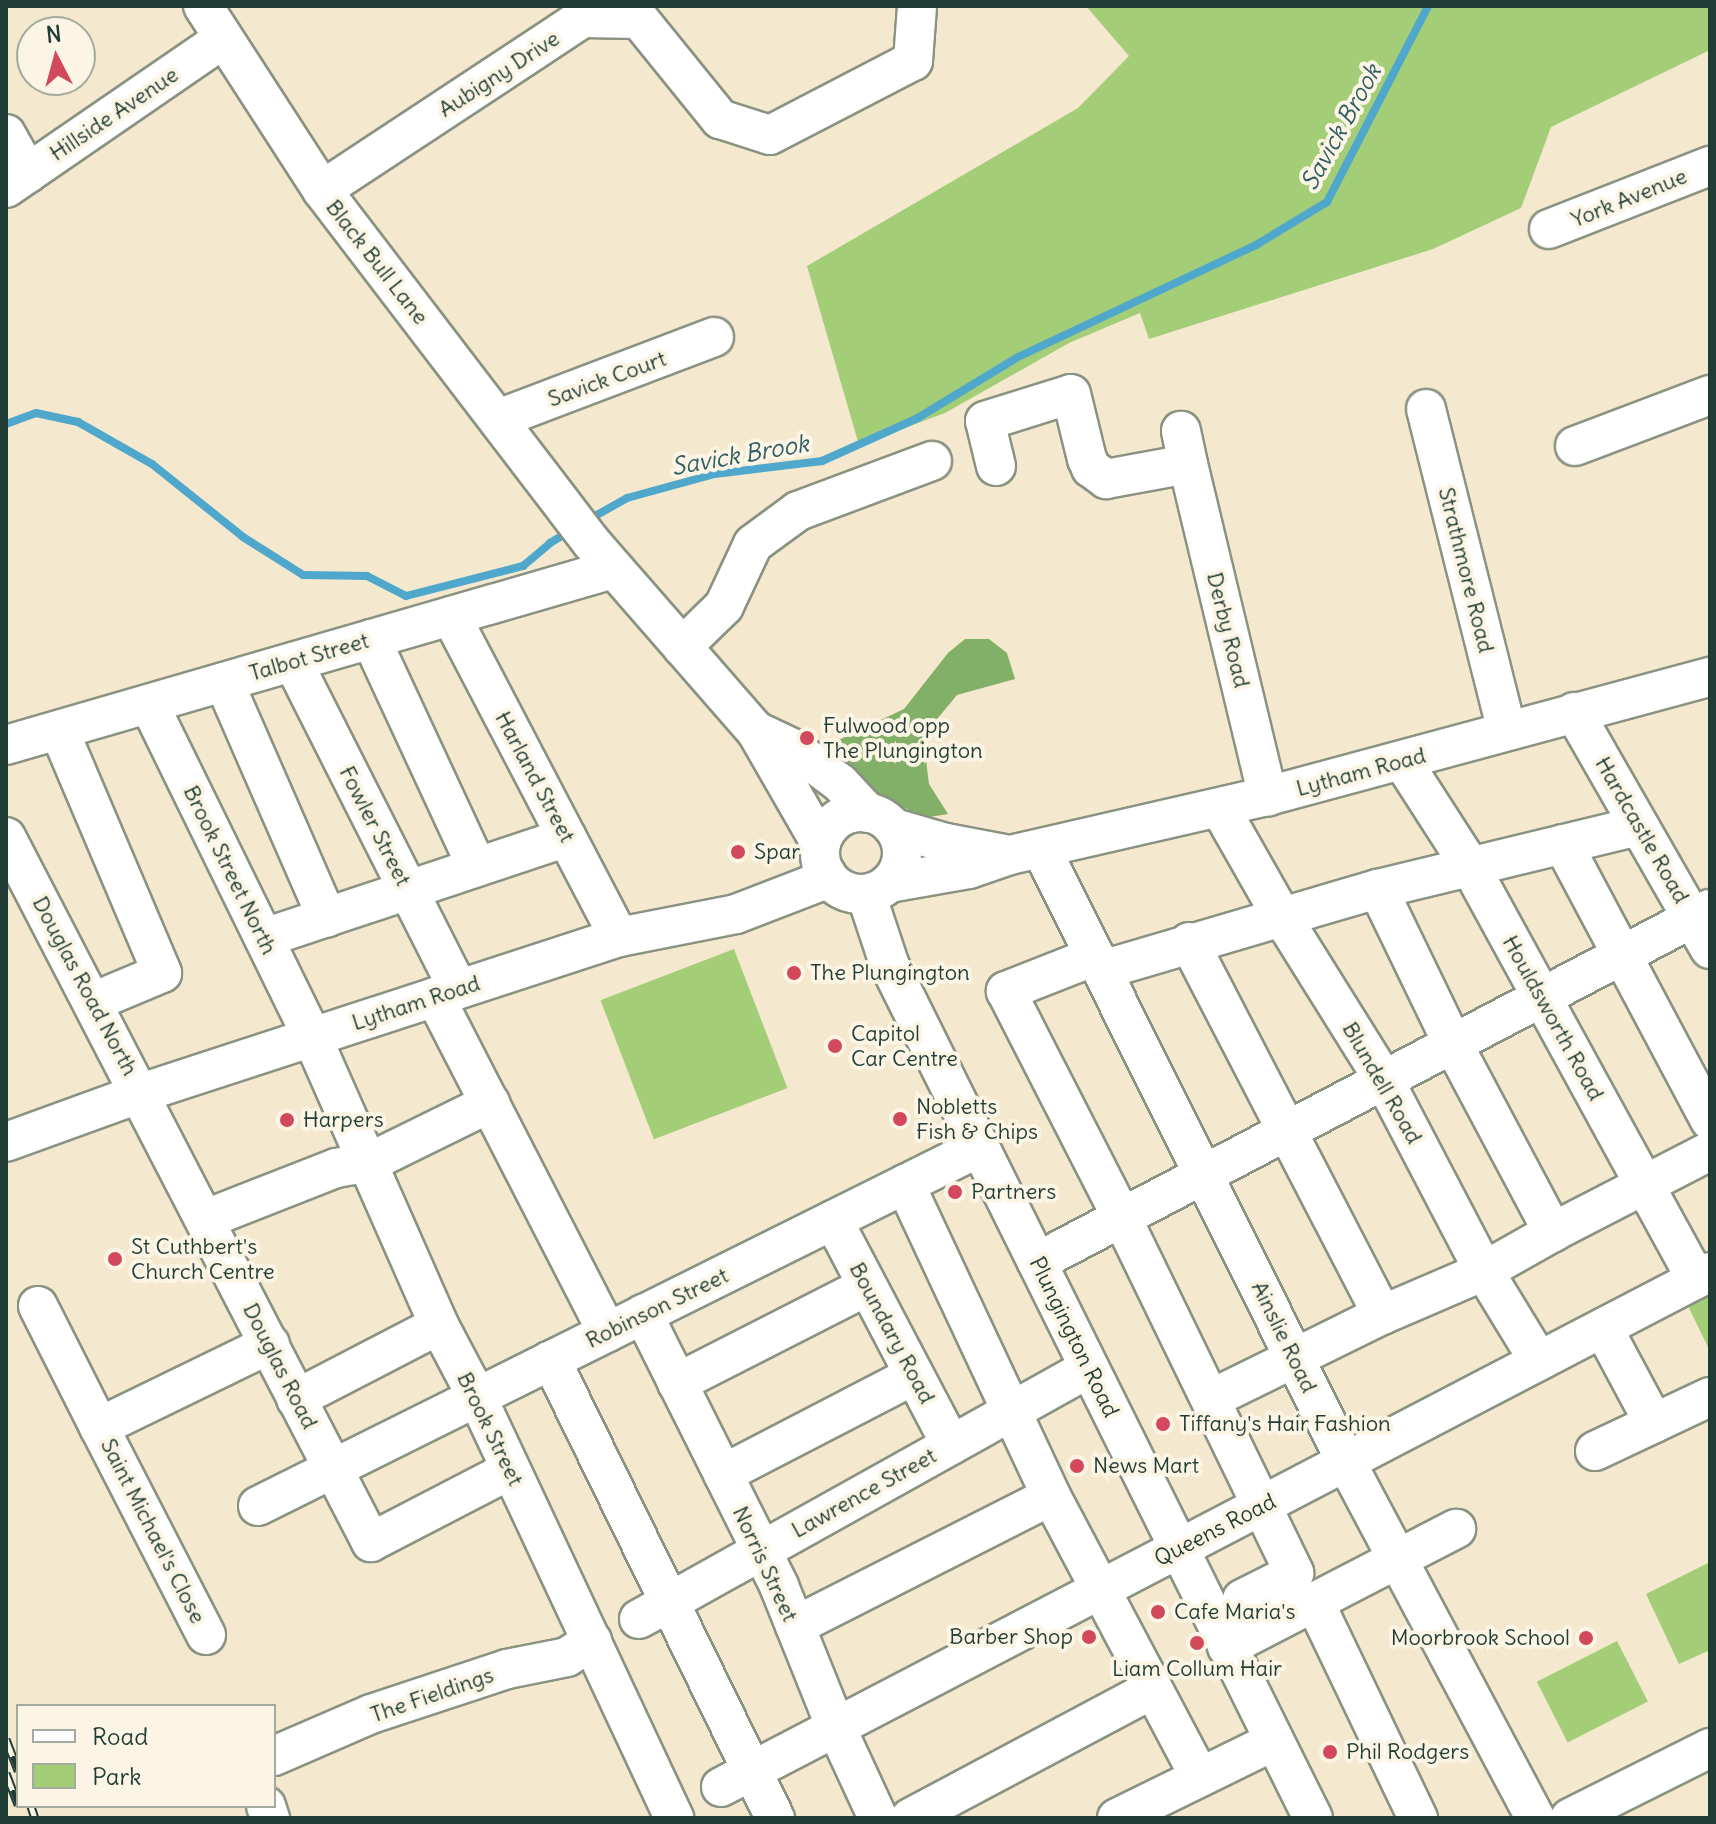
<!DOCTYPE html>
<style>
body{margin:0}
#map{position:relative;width:1716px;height:1824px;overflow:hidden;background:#f4e8ce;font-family:Delius,sans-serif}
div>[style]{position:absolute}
.green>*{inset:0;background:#a4cd78;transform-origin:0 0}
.forest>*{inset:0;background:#83b068}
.stream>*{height:8px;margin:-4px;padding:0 4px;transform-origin:4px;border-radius:4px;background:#4fa8cc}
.roads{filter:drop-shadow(2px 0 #8a9281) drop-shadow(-2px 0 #8a9281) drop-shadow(0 2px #8a9281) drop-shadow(0 -2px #8a9281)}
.minor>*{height:38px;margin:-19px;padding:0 19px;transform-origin:19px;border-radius:19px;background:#fff}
.minor>.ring{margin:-19px;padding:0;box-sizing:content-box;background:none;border:38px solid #fff;border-radius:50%}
.rail>*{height:9px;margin-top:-4.5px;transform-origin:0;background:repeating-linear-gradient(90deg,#fcf5e5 0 18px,#1f3d34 0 36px);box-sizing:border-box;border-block:2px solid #1f3d34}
.dots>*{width:22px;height:22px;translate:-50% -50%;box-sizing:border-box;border:4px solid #fcf5e5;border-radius:50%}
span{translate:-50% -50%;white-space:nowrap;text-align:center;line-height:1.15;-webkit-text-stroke:8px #fcf5e5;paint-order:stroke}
.street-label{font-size:22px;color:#1f3d34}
.poi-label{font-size:22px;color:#1f3d34}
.left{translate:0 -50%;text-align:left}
.right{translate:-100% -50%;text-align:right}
.water-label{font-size:24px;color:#2d5d62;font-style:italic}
.frame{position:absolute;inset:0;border:8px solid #1f3d34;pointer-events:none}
.legend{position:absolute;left:16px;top:1704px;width:260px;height:104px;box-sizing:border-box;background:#fcf5e5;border:2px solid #a4ab9e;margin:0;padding:10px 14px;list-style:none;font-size:24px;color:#1f3d34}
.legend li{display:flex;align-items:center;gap:16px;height:40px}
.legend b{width:40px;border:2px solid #a4ab9e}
.north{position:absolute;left:16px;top:16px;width:80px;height:80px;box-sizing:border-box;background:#fcf5e5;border:2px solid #a4ab9e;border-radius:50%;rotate:354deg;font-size:22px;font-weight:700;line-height:32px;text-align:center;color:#1f3d34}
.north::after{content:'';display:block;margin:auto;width:28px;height:36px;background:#d1495b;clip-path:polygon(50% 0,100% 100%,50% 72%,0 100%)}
</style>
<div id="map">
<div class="green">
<div style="clip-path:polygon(1086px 6px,1710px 6px,1710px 50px,1551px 127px,1521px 208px,1433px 249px,1149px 339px,1140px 313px,1069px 343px,945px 413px,859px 445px,807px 266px,1078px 108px,1129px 56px)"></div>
<div style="left:734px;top:949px;width:149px;height:143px;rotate:69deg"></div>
<div style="clip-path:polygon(1710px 1294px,1710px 1351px,1688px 1306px)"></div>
<div style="clip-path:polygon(1710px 1562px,1710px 1650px,1679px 1664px,1646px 1594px)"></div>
<div style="left:1617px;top:1641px;width:68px;height:90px;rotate:63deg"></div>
</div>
<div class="forest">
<div style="clip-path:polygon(965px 639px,989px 639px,1007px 653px,1015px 679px,957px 695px,923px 736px,929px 784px,948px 814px,923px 818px,875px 791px,830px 744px,904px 709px,948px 653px)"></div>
</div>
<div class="stream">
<div style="left:6px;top:424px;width:32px;rotate:-20deg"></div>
<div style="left:36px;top:413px;width:43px;rotate:12.1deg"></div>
<div style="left:78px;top:422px;width:85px;rotate:29.6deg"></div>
<div style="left:152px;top:464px;width:117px;rotate:38.7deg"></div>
<div style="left:243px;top:537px;width:71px;rotate:32.3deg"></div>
<div style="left:303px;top:575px;width:64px;rotate:0.9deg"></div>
<div style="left:367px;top:576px;width:44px;rotate:27.1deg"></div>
<div style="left:406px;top:596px;width:121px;rotate:-14.4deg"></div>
<div style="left:523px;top:566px;width:35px;rotate:-40deg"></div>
<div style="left:550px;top:543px;width:23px;rotate:-31deg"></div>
<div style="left:588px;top:520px;width:45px;rotate:-29.4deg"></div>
<div style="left:627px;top:498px;width:91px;rotate:-15.3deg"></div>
<div style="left:715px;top:474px;width:108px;rotate:-6.9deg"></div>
<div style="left:822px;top:461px;width:103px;rotate:-24.1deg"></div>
<div style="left:916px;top:419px;width:119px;rotate:-31.3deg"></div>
<div style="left:1018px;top:357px;width:263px;rotate:-25.2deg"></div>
<div style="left:1256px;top:245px;width:83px;rotate:-31.2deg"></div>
<div style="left:1327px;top:202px;width:220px;rotate:-62.7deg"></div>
</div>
<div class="roads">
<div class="minor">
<div style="left:203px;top:6px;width:219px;rotate:57.1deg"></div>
<div style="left:322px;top:190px;width:443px;rotate:52.6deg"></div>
<div style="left:591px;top:542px;width:251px;rotate:48.9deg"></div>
<div style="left:756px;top:731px;width:130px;rotate:60.1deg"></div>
<div style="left:6px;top:134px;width:45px;rotate:60.6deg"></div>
<div style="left:6px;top:188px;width:263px;rotate:-34.5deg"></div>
<div style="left:322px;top:190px;width:313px;rotate:-33.4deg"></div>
<div style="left:583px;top:18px;width:56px;rotate:1deg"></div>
<div style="left:639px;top:19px;width:129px;rotate:51deg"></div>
<div style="left:720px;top:119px;width:52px;rotate:17.7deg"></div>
<div style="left:770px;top:135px;width:161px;rotate:-27.4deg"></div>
<div style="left:913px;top:61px;width:55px;rotate:-85.8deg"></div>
<div style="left:1549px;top:229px;width:173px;rotate:-21.4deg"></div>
<div style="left:1426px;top:409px;width:332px;rotate:75.9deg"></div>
<div style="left:498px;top:419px;width:231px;rotate:-20.8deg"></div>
<div style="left:1575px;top:446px;width:144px;rotate:-20.7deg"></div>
<div style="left:1188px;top:464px;width:342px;rotate:76.5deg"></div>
<div style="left:996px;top:466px;width:46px;rotate:-103.7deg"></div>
<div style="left:985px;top:421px;width:90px;rotate:-17.4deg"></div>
<div style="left:1071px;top:394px;width:67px;rotate:76.2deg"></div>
<div style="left:1087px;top:459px;width:10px;rotate:66deg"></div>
<div style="left:1091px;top:468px;width:19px;rotate:36deg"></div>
<div style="left:1106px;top:479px;width:83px;rotate:-10.4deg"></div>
<div style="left:1188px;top:464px;width:34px;rotate:-102deg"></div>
<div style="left:451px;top:616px;width:362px;rotate:62.4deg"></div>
<div style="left:371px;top:639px;width:251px;rotate:65.1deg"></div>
<div style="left:682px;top:647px;width:59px;rotate:-44.3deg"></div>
<div style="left:724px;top:606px;width:68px;rotate:-64.9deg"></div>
<div style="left:753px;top:544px;width:56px;rotate:-36.3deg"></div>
<div style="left:798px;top:511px;width:143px;rotate:-20.5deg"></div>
<div style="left:293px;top:662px;width:366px;rotate:63.2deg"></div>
<div style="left:224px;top:682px;width:257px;rotate:66.4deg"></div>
<div style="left:149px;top:704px;width:371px;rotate:63.9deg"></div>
<div style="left:312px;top:1037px;width:315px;rotate:66.2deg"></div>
<div style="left:439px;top:1325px;width:81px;rotate:62.2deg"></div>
<div style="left:477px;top:1397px;width:465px;rotate:64.9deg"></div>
<div style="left:1574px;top:712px;width:273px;rotate:60.2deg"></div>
<div style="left:59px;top:730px;width:264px;rotate:67deg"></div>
<div style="left:162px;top:973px;width:75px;rotate:157.2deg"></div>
<div style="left:756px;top:731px;width:42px;rotate:25.3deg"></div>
<div style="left:794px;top:749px;width:57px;rotate:36.5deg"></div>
<div style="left:840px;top:783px;width:41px;rotate:47deg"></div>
<div style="left:6px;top:745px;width:632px;rotate:-16.17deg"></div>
<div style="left:1403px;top:762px;width:124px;rotate:57.2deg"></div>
<div style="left:1470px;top:866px;width:471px;rotate:61.3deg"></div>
<div style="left:1220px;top:808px;width:125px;rotate:60.4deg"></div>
<div style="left:1282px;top:917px;width:192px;rotate:58deg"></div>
<div style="left:1384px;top:1080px;width:216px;rotate:62.4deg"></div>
<div style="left:1484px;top:1271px;width:105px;rotate:58.6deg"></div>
<div class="ring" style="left:820px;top:812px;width:44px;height:44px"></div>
<div style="left:894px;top:828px;width:54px;rotate:16.1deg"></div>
<div style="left:946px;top:843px;width:59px;rotate:10.7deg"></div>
<div style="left:6px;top:837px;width:794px;rotate:62.63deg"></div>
<div style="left:371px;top:1542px;width:157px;rotate:-27.4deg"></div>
<div style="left:1563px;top:844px;width:313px;rotate:62deg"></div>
<div style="left:1042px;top:850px;width:683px;rotate:63.58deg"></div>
<div style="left:1346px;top:1462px;width:403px;rotate:62deg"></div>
<div style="left:889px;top:883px;width:81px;rotate:-9.9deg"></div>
<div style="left:969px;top:869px;width:43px;rotate:-18.9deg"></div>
<div style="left:1010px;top:855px;width:265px;rotate:-12.9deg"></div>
<div style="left:1268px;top:796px;width:458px;rotate:-15.1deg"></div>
<div style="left:1378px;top:889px;width:174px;rotate:64.2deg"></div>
<div style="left:1454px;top:1046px;width:211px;rotate:62deg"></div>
<div style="left:866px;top:894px;width:76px;rotate:71.6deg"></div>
<div style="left:890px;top:966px;width:951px;rotate:63.6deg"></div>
<div style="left:264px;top:938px;width:319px;rotate:-18.4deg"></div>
<div style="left:1189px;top:942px;width:420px;rotate:62.6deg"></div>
<div style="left:1095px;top:956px;width:96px;rotate:158.5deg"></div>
<div style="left:1006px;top:991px;width:253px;rotate:62.9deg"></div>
<div style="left:1121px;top:1216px;width:397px;rotate:64.1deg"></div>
<div style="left:1294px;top:1573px;width:58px;rotate:153.4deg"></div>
<div style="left:1102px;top:970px;width:288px;rotate:-16.4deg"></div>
<div style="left:1378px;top:889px;width:268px;rotate:-13.6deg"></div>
<div style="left:435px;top:997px;width:377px;rotate:62.8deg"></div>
<div style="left:6px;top:1142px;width:144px;rotate:-19.9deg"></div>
<div style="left:141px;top:1093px;width:503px;rotate:-18.07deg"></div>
<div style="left:619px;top:937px;width:119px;rotate:-11.1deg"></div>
<div style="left:736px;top:914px;width:89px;rotate:-21.1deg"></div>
<div style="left:819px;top:882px;width:11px;rotate:-49deg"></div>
<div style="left:905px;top:1184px;width:344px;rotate:64.9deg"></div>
<div style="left:1051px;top:1496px;width:318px;rotate:62.1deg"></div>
<div style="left:206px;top:1219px;width:140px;rotate:-21.4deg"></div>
<div style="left:336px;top:1168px;width:35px;rotate:-10deg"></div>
<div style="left:370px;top:1162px;width:134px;rotate:-26.2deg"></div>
<div style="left:833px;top:1220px;width:254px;rotate:62.3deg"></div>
<div style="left:1037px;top:1262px;width:760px;rotate:-27.68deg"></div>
<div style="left:38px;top:1306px;width:136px;rotate:63.2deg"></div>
<div style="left:643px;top:1314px;width:304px;rotate:63.4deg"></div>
<div style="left:779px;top:1586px;width:150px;rotate:68.1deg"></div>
<div style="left:835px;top:1725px;width:102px;rotate:65.2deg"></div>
<div style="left:1603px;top:1328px;width:108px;rotate:61.8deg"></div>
<div style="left:551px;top:1360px;width:510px;rotate:63.94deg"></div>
<div style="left:677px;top:1383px;width:213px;rotate:-27deg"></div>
<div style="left:296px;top:1399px;width:161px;rotate:-27.4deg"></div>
<div style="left:1211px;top:1399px;width:191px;rotate:-26.2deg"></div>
<div style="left:1382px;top:1315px;width:111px;rotate:-23.3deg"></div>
<div style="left:1484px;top:1271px;width:79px;rotate:-29.5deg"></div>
<div style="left:1553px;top:1232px;width:177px;rotate:-27.3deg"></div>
<div style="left:1595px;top:1451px;width:127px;rotate:-25.2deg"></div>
<div style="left:723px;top:1474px;width:215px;rotate:-27.4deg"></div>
<div style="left:258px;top:1506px;width:806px;rotate:-26.44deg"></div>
<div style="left:1314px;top:1601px;width:241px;rotate:64.4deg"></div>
<div style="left:639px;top:1619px;width:515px;rotate:-29.15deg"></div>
<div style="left:795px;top:1626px;width:287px;rotate:-26.9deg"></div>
<div style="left:206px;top:1635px;width:234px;rotate:-117.2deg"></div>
<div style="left:99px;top:1427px;width:190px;rotate:-25.9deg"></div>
<div style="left:1227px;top:1647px;width:258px;rotate:-27.3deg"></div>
<div style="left:274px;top:1756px;width:106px;rotate:-23.4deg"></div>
<div style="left:371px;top:1714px;width:143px;rotate:-18.3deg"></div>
<div style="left:507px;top:1669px;width:61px;rotate:-11.3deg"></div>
<div style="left:567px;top:1657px;width:30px;rotate:-33deg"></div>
<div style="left:721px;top:1787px;width:1115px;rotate:-27.51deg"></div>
<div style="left:266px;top:1806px;width:13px;rotate:72deg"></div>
<div style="left:910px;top:1818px;width:275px;rotate:-28deg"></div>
<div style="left:1117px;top:1818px;width:175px;rotate:-26.1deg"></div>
<div style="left:1570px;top:1818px;width:157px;rotate:-26.6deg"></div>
</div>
</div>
<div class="rail">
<div style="left:6px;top:1739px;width:34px;rotate:69deg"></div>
<div style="left:6px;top:1773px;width:34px;rotate:69deg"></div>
<div style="left:31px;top:1806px;width:13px;rotate:72deg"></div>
</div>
<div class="dots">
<div style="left:807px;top:738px;background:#d1495b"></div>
<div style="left:738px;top:852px;background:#d1495b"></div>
<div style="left:794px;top:973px;background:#d1495b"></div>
<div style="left:835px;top:1046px;background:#d1495b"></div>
<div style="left:900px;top:1119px;background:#d1495b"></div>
<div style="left:287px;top:1120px;background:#d1495b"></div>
<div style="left:955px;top:1192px;background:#d1495b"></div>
<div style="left:115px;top:1259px;background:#d1495b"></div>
<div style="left:1163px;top:1424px;background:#d1495b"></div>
<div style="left:1077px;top:1466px;background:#d1495b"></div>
<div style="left:1158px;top:1612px;background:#d1495b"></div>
<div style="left:1089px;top:1637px;background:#d1495b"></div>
<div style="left:1586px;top:1638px;background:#d1495b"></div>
<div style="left:1197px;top:1643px;background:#d1495b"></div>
<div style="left:1330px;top:1752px;background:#d1495b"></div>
</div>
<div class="street-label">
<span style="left:499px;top:74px;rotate:-33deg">Aubigny Drive</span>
<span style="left:114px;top:114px;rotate:-34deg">Hillside Avenue</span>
<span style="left:1629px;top:198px;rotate:-22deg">York Avenue</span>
<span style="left:377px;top:262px;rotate:52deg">Black Bull Lane</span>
<span style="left:607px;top:379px;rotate:-20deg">Savick Court</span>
<span style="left:1466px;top:570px;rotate:76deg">Strathmore Road</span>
<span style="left:1228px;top:630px;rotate:76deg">Derby Road</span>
<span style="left:309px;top:657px;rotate:-16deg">Talbot Street</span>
<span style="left:1361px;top:772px;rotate:-15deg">Lytham Road</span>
<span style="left:535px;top:777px;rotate:62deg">Harland Street</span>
<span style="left:375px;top:826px;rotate:63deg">Fowler Street</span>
<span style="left:1642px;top:830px;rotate:60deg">Hardcastle Road</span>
<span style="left:230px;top:870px;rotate:64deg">Brook Street North</span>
<span style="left:85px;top:986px;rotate:62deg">Douglas Road North</span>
<span style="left:416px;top:1003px;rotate:-18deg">Lytham Road</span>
<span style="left:1553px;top:1018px;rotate:61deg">Houldsworth Road</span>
<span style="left:1382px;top:1083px;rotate:60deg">Blundell Road</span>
<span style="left:657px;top:1308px;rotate:-26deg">Robinson Street</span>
<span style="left:892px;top:1333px;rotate:62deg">Boundary Road</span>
<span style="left:1074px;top:1337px;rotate:64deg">Plungington Road</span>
<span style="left:1284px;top:1337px;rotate:64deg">Ainslie Road</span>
<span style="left:280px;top:1366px;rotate:63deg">Douglas Road</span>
<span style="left:490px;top:1429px;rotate:64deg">Brook Street</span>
<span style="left:864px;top:1493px;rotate:-29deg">Lawrence Street</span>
<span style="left:1215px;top:1530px;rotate:-27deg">Queens Road</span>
<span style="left:153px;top:1531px;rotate:63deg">Saint Michael's Close</span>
<span style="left:765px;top:1564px;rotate:65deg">Norris Street</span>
<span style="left:432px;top:1695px;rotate:-19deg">The Fieldings</span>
</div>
<div class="poi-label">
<span class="left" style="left:823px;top:738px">Fulwood opp<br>The Plungington</span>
<span class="left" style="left:754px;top:852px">Spar</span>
<span class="left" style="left:810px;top:973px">The Plungington</span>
<span class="left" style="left:851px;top:1046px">Capitol<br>Car Centre</span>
<span class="left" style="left:916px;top:1119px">Nobletts<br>Fish &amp; Chips</span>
<span class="left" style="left:303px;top:1120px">Harpers</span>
<span class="left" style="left:971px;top:1192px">Partners</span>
<span class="left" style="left:131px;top:1259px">St Cuthbert's<br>Church Centre</span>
<span class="left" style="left:1179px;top:1424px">Tiffany's Hair Fashion</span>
<span class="left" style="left:1093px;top:1466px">News Mart</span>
<span class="left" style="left:1174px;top:1612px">Cafe Maria's</span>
<span class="right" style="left:1073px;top:1637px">Barber Shop</span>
<span class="right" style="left:1570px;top:1638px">Moorbrook School</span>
<span style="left:1197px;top:1669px">Liam Collum Hair</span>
<span class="left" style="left:1346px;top:1752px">Phil Rodgers</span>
</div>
<div class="water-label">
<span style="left:1341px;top:127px;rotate:-61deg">Savick Brook</span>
<span style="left:740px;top:455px;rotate:-10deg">Savick Brook</span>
</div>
<div class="frame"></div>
<ul class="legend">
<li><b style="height:10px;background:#fff"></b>Road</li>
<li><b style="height:22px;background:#a4cd78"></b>Park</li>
</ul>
<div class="north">N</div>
</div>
